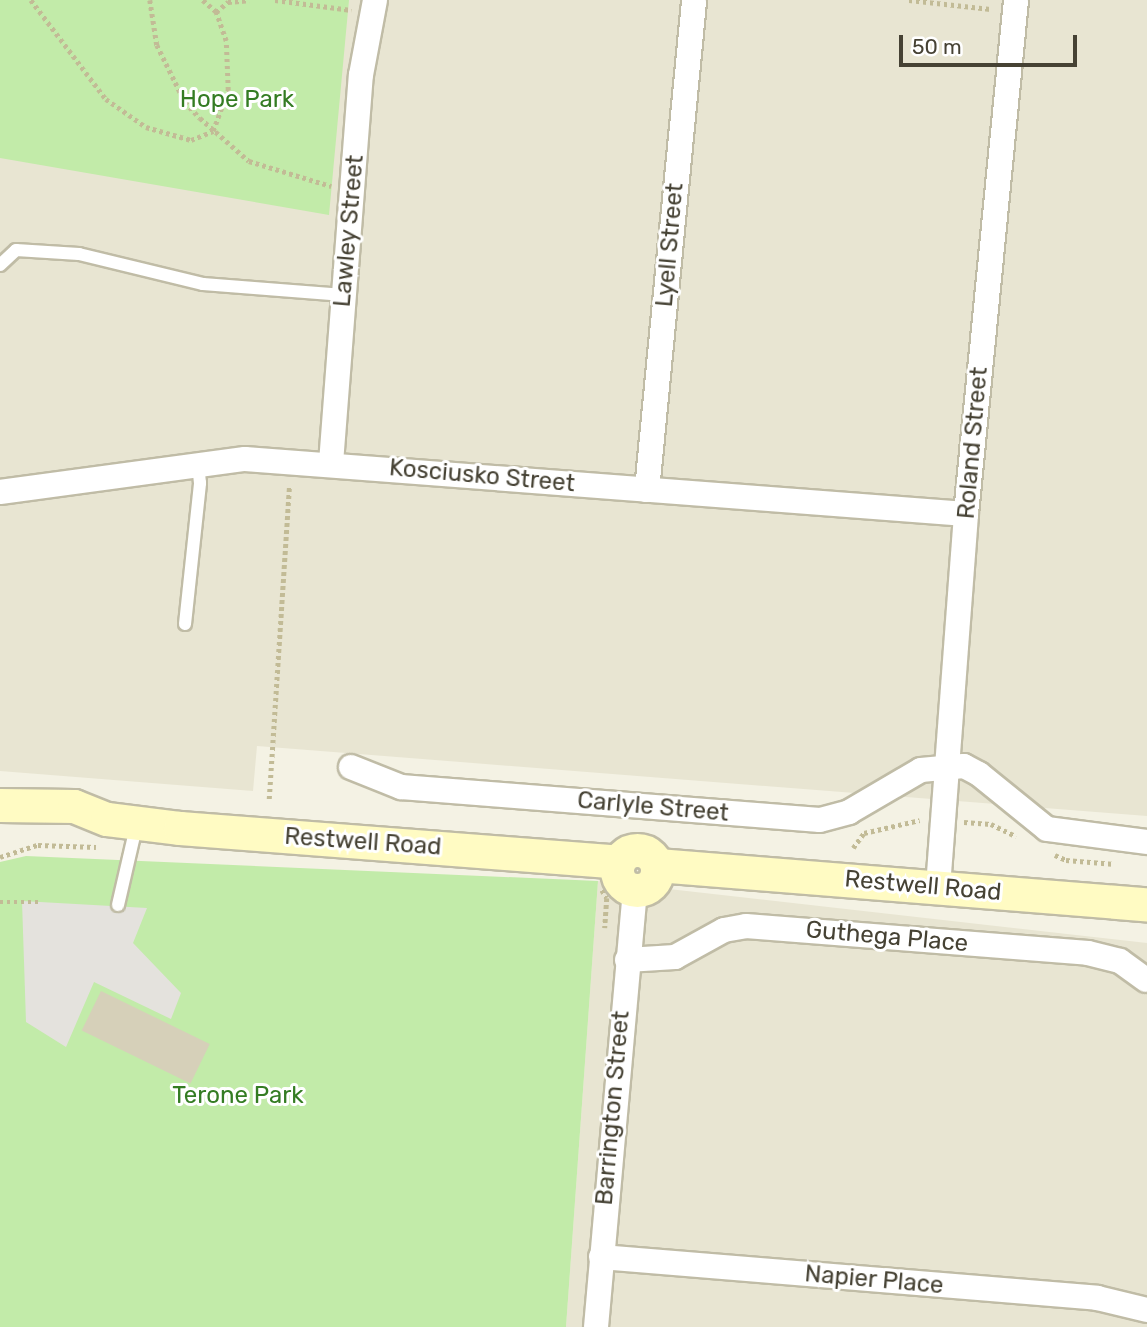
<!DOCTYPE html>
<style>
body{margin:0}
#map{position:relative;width:1147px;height:1327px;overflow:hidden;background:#f4f2e4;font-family:Rubik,sans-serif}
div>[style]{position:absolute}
.residential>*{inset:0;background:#e8e5d2}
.green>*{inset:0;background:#c2eba9}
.parking>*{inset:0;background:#e4e2dd}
.building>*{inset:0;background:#d6d0b9;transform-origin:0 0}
.path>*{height:4.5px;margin-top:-2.25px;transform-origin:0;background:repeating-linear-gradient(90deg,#c2bb96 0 3.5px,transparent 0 7px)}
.roads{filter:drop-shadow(2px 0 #c0bca6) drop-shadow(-2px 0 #c0bca6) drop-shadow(0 2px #c0bca6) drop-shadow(0 -2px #c0bca6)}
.lane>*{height:12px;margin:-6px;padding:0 6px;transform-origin:6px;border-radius:6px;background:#fff}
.street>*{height:24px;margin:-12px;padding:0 12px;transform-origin:12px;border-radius:12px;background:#fff}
.secondary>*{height:33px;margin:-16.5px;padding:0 16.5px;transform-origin:16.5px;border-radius:16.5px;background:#fffbc3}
.secondary>.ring{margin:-16.5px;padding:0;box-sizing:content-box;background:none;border:33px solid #fffbc3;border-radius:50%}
span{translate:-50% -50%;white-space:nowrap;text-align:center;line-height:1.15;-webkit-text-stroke:6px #fff;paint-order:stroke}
.park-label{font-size:24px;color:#347c23}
.street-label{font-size:24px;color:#464234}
.scale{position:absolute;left:899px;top:35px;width:178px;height:32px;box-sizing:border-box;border:4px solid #464234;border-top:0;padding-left:9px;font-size:21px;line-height:24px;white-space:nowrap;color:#464234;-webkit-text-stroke:5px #fff;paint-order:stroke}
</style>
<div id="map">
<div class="residential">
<div style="clip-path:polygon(0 0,1147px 0,1147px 816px,257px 746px,253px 791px,0 771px)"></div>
<div style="clip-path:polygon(598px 881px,1147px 943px,1147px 1327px,566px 1327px)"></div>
</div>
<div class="green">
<div style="clip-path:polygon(0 0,349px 0,329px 215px,0 158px)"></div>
<div style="clip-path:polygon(26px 856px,598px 881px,566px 1327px,0 1327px,0 862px)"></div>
</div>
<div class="parking">
<div style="clip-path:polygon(22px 901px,147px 908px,133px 943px,181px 993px,171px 1019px,94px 982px,66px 1047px,26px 1022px)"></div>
</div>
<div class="building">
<div style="left:101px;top:991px;width:121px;height:44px;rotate:26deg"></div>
</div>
<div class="path">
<div style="left:31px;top:0;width:124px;rotate:52.9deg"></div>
<div style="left:106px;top:99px;width:49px;rotate:35deg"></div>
<div style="left:146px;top:127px;width:47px;rotate:16.1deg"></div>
<div style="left:191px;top:140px;width:24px;rotate:-22deg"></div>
<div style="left:213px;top:131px;width:44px;rotate:-69.9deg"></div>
<div style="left:228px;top:90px;width:49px;rotate:-92.3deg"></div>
<div style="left:226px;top:41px;width:31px;rotate:-109deg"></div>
<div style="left:216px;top:12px;width:18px;rotate:-139deg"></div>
<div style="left:150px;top:0;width:46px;rotate:81.2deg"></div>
<div style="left:157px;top:45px;width:64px;rotate:63.8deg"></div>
<div style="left:185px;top:102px;width:22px;rotate:47deg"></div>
<div style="left:200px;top:118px;width:65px;rotate:41.3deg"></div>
<div style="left:249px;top:161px;width:86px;rotate:17deg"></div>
<div style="left:275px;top:0;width:77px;rotate:7.5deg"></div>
<div style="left:909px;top:0;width:82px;rotate:6.3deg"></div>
<div style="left:216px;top:12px;width:16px;rotate:-40deg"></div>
<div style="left:228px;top:2px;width:21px;rotate:-5deg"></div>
<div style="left:269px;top:799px;width:314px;rotate:-86.3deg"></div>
<div style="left:964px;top:822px;width:27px;rotate:4deg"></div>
<div style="left:991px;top:824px;width:28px;rotate:26deg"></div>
<div style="left:853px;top:848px;width:19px;rotate:-54deg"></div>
<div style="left:864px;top:833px;width:57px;rotate:-13.1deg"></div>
<div style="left:1055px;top:855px;width:12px;rotate:24deg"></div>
<div style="left:1066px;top:860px;width:49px;rotate:4.7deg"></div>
<div style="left:0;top:857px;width:40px;rotate:-18deg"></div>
<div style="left:38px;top:845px;width:58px;rotate:2deg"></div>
<div style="left:602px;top:890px;width:9px;rotate:58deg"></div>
<div style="left:607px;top:898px;width:30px;rotate:94deg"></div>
<div style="left:0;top:902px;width:42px"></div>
</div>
<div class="roads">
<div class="lane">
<div style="left:0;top:265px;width:22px;rotate:-43deg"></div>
<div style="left:16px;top:250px;width:63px;rotate:3.6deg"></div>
<div style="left:79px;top:254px;width:128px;rotate:13.6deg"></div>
<div style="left:203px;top:284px;width:141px;rotate:4.5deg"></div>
<div style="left:185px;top:624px;width:142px;rotate:-83.9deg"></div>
<div style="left:200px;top:483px;width:20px;rotate:-96deg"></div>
<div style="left:118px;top:905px;width:84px;rotate:-77deg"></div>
</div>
<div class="street">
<div style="left:331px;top:463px;width:389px;rotate:-85.6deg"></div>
<div style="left:361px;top:75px;width:76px;rotate:-79.4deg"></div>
<div style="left:647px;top:490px;width:492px;rotate:-84.5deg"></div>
<div style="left:0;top:492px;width:247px;rotate:-7.7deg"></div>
<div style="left:245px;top:459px;width:723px;rotate:4.36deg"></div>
<div style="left:351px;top:767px;width:54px;rotate:21.8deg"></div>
<div style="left:401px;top:787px;width:420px;rotate:4.5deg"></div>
<div style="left:820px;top:820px;width:30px;rotate:-15deg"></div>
<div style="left:849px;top:812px;width:83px;rotate:-30.3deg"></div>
<div style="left:921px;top:770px;width:43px;rotate:-5.3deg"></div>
<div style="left:964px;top:766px;width:17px;rotate:28deg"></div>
<div style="left:979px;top:774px;width:87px;rotate:39deg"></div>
<div style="left:1047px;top:829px;width:101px;rotate:7.4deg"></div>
<div style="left:938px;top:887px;width:374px;rotate:-85.7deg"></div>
<div style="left:966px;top:514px;width:516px;rotate:-84.44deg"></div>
<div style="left:627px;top:960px;width:48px;rotate:-3.6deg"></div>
<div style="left:675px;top:957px;width:56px;rotate:-28.9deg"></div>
<div style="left:724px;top:930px;width:22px;rotate:-10deg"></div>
<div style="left:746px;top:926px;width:343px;rotate:4.5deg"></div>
<div style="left:1088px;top:953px;width:33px;rotate:14deg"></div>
<div style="left:1120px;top:961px;width:32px;rotate:36deg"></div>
<div style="left:601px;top:1257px;width:498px;rotate:4.7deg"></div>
<div style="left:1097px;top:1298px;width:51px;rotate:13.5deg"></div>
<div style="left:596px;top:1327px;width:439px;rotate:-84.9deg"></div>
</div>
<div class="secondary">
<div style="left:0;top:805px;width:74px;rotate:0.8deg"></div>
<div style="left:74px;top:806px;width:35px;rotate:22deg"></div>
<div style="left:107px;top:819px;width:74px;rotate:7deg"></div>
<div style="left:180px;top:828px;width:440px;rotate:4.4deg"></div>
<div class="ring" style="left:617px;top:850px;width:7px;height:7px"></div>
<div style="left:657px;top:865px;width:492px;rotate:4.6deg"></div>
</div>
</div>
<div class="park-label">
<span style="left:237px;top:100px">Hope Park</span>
<span style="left:238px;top:1096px">Terone Park</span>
</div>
<div class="street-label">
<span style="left:349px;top:231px;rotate:-85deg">Lawley Street</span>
<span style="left:670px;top:245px;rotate:-85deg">Lyell Street</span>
<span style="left:973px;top:443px;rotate:-85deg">Roland Street</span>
<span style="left:482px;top:476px;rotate:5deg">Kosciusko Street</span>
<span style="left:653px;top:807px;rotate:5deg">Carlyle Street</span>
<span style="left:363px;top:842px;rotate:4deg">Restwell Road</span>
<span style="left:923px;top:886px;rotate:5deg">Restwell Road</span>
<span style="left:887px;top:937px;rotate:5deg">Guthega Place</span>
<span style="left:613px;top:1108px;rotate:-85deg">Barrington Street</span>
<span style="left:874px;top:1280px;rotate:5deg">Napier Place</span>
</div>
<div class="scale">50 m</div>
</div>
